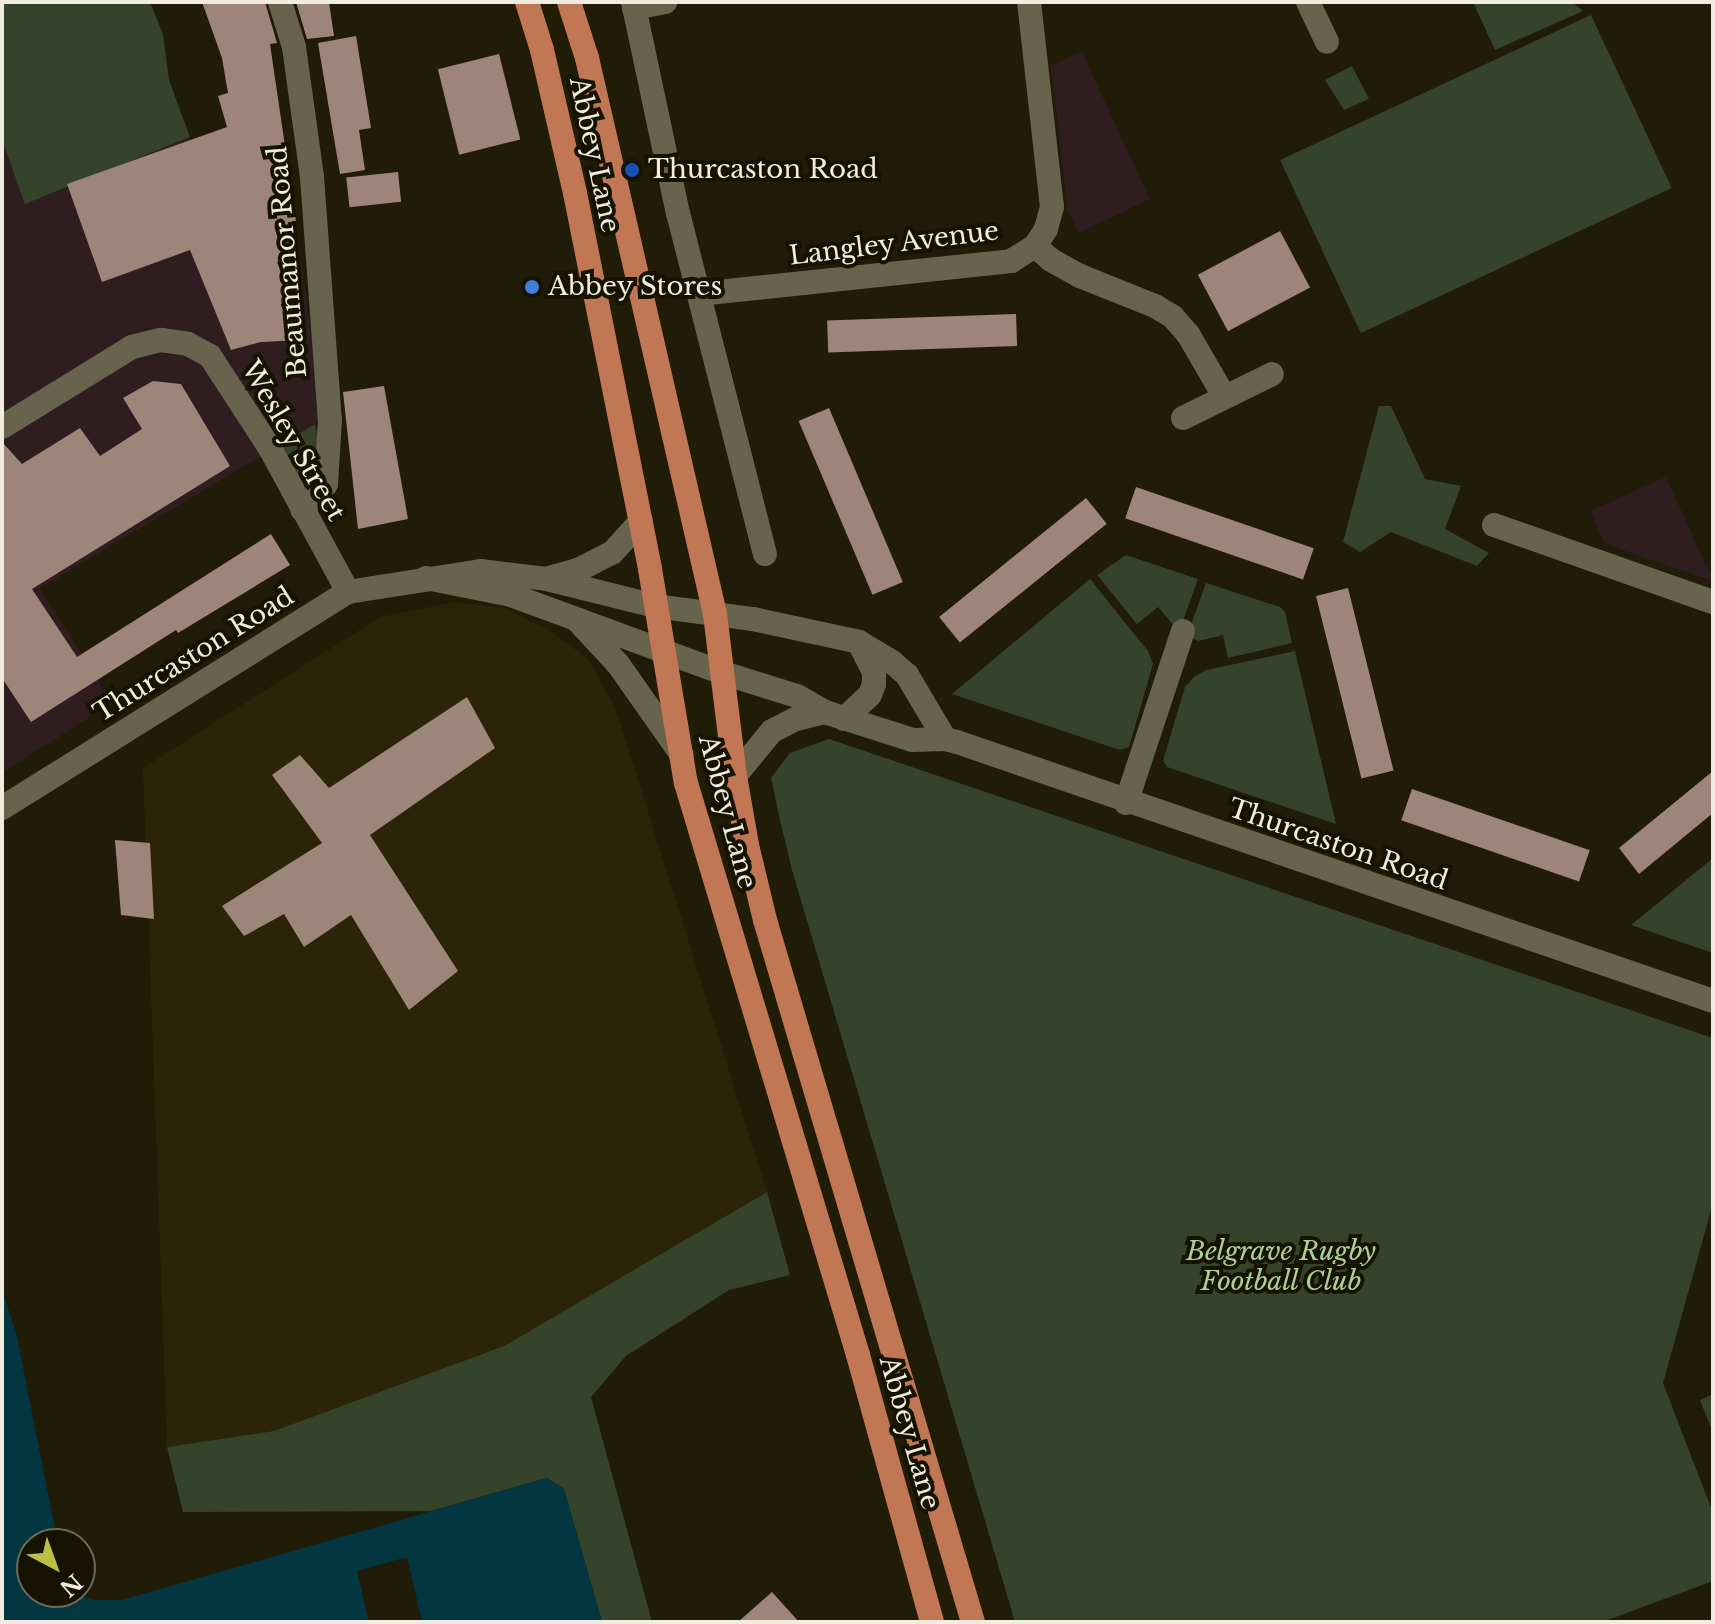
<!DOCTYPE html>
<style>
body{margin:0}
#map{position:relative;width:1715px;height:1624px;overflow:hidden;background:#201c07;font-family:"Libre Baskerville",serif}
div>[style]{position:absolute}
.industrial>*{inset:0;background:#301d20}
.built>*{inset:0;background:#2b2408}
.green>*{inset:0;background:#35432a;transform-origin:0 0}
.water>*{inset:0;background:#023741}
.building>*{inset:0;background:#9e857a;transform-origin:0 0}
.minor>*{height:24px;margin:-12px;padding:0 12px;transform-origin:12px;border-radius:12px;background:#68634c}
.primary>*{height:24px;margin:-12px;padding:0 12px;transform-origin:12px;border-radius:12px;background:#c17654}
.dots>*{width:22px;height:22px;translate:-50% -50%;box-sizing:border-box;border:4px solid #171301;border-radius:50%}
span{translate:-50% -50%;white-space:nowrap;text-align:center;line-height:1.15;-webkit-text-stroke:8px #171301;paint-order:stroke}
.street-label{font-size:26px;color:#f0ede0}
.poi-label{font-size:26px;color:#f0ede0}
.left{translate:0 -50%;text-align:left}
.park-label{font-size:26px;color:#adce96;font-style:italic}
.frame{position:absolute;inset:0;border:4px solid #f0ede0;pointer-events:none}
.north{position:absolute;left:16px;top:1528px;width:80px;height:80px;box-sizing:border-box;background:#171301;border:2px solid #6e6a5a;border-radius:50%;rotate:139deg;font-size:22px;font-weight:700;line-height:32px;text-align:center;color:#f0ede0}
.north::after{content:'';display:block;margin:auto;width:28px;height:36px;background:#bdbf43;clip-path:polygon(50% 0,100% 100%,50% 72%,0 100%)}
</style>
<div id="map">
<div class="industrial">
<div style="clip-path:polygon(1082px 52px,1150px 199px,1079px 233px,1068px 212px,1051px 65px)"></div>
<div style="clip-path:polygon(190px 137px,226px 235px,296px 223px,323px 419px,40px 588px,112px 703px,2px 773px,2px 140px,25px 204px)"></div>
<div style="clip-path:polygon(1666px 477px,1713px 580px,1713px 581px,1605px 544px,1590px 511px)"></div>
</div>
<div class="built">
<div style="clip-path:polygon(455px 602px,504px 608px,548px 629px,588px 659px,616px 709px,767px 1192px,504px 1346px,274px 1431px,167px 1447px,143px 768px,380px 617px)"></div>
</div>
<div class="green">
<div style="clip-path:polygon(2px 2px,150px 2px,163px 34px,169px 80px,190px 137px,25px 204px,2px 140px)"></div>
<div style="clip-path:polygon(1473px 2px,1572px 2px,1583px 11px,1495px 50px)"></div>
<div style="left:1591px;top:15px;width:191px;height:343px;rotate:65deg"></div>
<div style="clip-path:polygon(1352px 66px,1369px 99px,1344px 110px,1325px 80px)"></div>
<div style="clip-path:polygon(1379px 406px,1391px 406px,1425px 479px,1461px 486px,1445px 529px,1489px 553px,1477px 566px,1391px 532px,1360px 552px,1343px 542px)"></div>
<div style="clip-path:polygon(315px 424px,321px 453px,300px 491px,271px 450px)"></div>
<div style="clip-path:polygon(1126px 555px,1198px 579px,1179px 632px,1158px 607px,1137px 624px,1097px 575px)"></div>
<div style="clip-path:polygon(1090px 579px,1148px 651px,1153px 664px,1129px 747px,1120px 750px,952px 694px)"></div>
<div style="clip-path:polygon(1206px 583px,1280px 607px,1285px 612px,1292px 643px,1228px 658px,1223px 635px,1198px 641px,1187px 636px)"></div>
<div style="clip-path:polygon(1295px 651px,1336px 824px,1167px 767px,1163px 761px,1185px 687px,1194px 677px,1206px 670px)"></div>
<div style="clip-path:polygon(829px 739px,1713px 1038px,1713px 1203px,1663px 1383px,1713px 1513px,1713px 1581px,1602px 1622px,1015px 1622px,792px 870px,780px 820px,771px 778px,790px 753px)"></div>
<div style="clip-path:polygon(1713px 858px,1713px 953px,1631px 925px)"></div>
<div style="clip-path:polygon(767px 1192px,790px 1275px,729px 1290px,626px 1356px,591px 1397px,652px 1622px,602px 1622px,564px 1489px,547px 1478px,431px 1511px,183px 1512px,167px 1447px,274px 1431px,504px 1346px)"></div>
<div style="clip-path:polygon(1713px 1394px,1713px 1433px,1700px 1400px)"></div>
</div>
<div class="water">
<div style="clip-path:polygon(2px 1291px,16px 1332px,58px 1544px,32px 1544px,32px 1592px,75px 1592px,93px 1600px,122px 1600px,547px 1478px,564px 1489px,602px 1622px,422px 1622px,407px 1557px,357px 1571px,369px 1622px,2px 1622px)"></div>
</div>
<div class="building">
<div style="clip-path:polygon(202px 2px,265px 2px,277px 43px,270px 44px,296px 221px,292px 221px,303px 340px,261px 342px,231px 350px,190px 250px,102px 282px,67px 184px,227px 127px,218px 96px,228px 93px,222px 58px)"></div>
<div style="clip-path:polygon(296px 2px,329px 2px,334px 36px,307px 39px)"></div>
<div style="clip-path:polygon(356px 36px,371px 128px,359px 130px,365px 170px,340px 174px,318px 43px)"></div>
<div style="left:499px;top:54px;width:88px;height:63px;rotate:76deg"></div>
<div style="left:398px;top:172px;width:30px;height:52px;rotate:84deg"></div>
<div style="left:1280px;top:231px;width:64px;height:93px;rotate:62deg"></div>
<div style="left:1016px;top:314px;width:32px;height:189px;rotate:88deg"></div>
<div style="clip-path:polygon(153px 381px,181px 384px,230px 466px,32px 589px,77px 657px,271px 534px,290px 565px,178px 633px,176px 630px,31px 722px,2px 678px,2px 442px,22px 464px,80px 428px,100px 456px,142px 429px,123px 398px)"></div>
<div style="clip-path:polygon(384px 386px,408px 519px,358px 529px,343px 392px)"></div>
<div style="left:829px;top:408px;width:189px;height:33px;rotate:67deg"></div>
<div style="left:1136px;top:487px;width:188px;height:33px;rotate:19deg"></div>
<div style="left:1086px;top:498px;width:33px;height:189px;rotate:51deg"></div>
<div style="left:1348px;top:588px;width:188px;height:33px;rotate:76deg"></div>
<div style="clip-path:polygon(467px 697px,495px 748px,370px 835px,458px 971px,409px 1010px,351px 915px,304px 947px,284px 914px,244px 936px,222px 906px,322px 843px,272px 775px,300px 755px,329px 788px)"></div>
<div style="clip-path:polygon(1713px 771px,1713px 813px,1639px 874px,1619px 848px)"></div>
<div style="left:1412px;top:789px;width:188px;height:33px;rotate:19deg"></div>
<div style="clip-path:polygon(115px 840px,150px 843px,154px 919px,121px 915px)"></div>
<div style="clip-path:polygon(772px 1592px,799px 1622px,738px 1622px)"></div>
</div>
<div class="minor">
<div style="left:280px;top:2px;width:47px;rotate:72.7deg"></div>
<div style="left:294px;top:47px;width:131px;rotate:82.1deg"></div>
<div style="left:312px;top:177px;width:244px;rotate:85.8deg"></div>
<div style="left:330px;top:420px;width:64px;rotate:93.6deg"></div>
<div style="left:326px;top:484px;width:35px;rotate:133deg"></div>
<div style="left:633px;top:2px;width:216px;rotate:78deg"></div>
<div style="left:678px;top:213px;width:352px;rotate:75.7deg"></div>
<div style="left:1308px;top:2px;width:44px;rotate:64.6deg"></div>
<div style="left:634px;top:8px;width:32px;rotate:-11deg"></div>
<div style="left:1035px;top:246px;width:21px;rotate:41deg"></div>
<div style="left:1051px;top:260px;width:33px;rotate:29deg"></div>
<div style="left:1080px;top:276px;width:81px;rotate:21.8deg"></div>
<div style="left:1155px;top:306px;width:21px;rotate:31deg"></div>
<div style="left:1173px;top:317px;width:23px;rotate:49deg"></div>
<div style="left:1188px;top:334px;width:72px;rotate:59.9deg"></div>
<div style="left:699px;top:294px;width:314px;rotate:-6deg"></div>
<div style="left:1011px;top:261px;width:28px;rotate:-32deg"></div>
<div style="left:1035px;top:246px;width:20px;rotate:-57deg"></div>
<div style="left:1046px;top:229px;width:23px;rotate:-75deg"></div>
<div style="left:1052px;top:207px;width:206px;rotate:-96.4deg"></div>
<div style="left:1183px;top:418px;width:99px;rotate:-26.3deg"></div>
<div style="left:2px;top:427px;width:153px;rotate:-31.6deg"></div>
<div style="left:132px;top:347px;width:30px;rotate:-14deg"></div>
<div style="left:161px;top:340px;width:27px;rotate:8deg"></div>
<div style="left:188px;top:344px;width:25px;rotate:29deg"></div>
<div style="left:210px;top:356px;width:112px;rotate:57deg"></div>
<div style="left:271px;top:450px;width:162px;rotate:61.5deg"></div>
<div style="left:1494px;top:525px;width:232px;rotate:19.4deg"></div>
<div style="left:426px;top:578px;width:87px;rotate:11.3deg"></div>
<div style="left:511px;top:595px;width:226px;rotate:20.2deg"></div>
<div style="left:723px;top:673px;width:77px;rotate:17.3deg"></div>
<div style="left:797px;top:696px;width:32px;rotate:30deg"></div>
<div style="left:825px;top:712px;width:92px;rotate:17.7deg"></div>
<div style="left:913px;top:740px;width:32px;rotate:-2deg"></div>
<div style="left:945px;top:739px;width:12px;rotate:14deg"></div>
<div style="left:957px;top:742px;width:799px;rotate:18.91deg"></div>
<div style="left:549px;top:578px;width:32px;rotate:-16deg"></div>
<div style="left:580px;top:569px;width:36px;rotate:-27deg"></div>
<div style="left:612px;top:553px;width:43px;rotate:-47.8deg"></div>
<div style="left:578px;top:621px;width:59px;rotate:47.1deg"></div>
<div style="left:618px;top:664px;width:111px;rotate:54.9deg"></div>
<div style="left:844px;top:719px;width:35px;rotate:-43deg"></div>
<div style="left:870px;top:695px;width:12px;rotate:-70deg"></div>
<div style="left:874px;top:684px;width:12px;rotate:-90deg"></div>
<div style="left:874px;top:672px;width:34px;rotate:-117deg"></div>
<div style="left:735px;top:776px;width:58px;rotate:-50.6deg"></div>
<div style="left:772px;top:731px;width:27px;rotate:-27deg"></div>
<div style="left:796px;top:719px;width:30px;rotate:-14deg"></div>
<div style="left:1126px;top:803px;width:181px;rotate:-71.7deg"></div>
<div style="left:2px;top:808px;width:408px;rotate:-32deg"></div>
<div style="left:348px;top:592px;width:134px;rotate:-9deg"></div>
<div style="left:480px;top:571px;width:67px;rotate:6.8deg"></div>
<div style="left:547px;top:579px;width:111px;rotate:14deg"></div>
<div style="left:655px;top:606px;width:99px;rotate:7.6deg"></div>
<div style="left:753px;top:619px;width:108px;rotate:12.2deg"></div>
<div style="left:859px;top:642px;width:39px;rotate:31deg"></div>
<div style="left:892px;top:662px;width:20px;rotate:41deg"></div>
<div style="left:907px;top:675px;width:74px;rotate:59.3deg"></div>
</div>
<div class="primary">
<div style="left:527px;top:2px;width:50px;rotate:72.6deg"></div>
<div style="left:542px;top:50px;width:147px;rotate:77deg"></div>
<div style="left:575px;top:193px;width:383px;rotate:78.7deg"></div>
<div style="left:650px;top:569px;width:217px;rotate:80.5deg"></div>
<div style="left:686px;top:783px;width:597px;rotate:73.26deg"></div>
<div style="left:858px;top:1355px;width:277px;rotate:74.5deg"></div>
<div style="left:569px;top:2px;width:59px;rotate:72.2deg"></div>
<div style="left:587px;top:58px;width:571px;rotate:77.04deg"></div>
<div style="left:715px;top:614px;width:163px;rotate:83deg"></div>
<div style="left:735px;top:776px;width:70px;rotate:80.1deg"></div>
<div style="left:747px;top:845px;width:77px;rotate:76.5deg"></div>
<div style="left:765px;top:920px;width:732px;rotate:73.5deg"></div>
</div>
<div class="dots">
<div style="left:632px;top:170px;background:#1a4fb4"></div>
<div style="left:532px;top:287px;background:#3f7fe0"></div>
</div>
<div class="street-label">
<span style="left:594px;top:155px;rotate:78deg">Abbey Lane</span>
<span style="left:894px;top:244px;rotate:-7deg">Langley Avenue</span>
<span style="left:288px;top:262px;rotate:-95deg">Beaumanor Road</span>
<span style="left:293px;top:441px;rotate:60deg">Wesley Street</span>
<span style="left:194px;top:655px;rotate:-32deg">Thurcaston Road</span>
<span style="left:727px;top:812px;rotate:75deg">Abbey Lane</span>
<span style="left:1338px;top:845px;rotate:19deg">Thurcaston Road</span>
<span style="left:909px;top:1433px;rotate:74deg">Abbey Lane</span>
</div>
<div class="poi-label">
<span class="left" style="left:648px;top:170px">Thurcaston Road</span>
<span class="left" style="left:548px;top:287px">Abbey Stores</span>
</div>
<div class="park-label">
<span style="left:1281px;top:1267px">Belgrave Rugby<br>Football Club</span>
</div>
<div class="frame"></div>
<div class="north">N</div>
</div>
